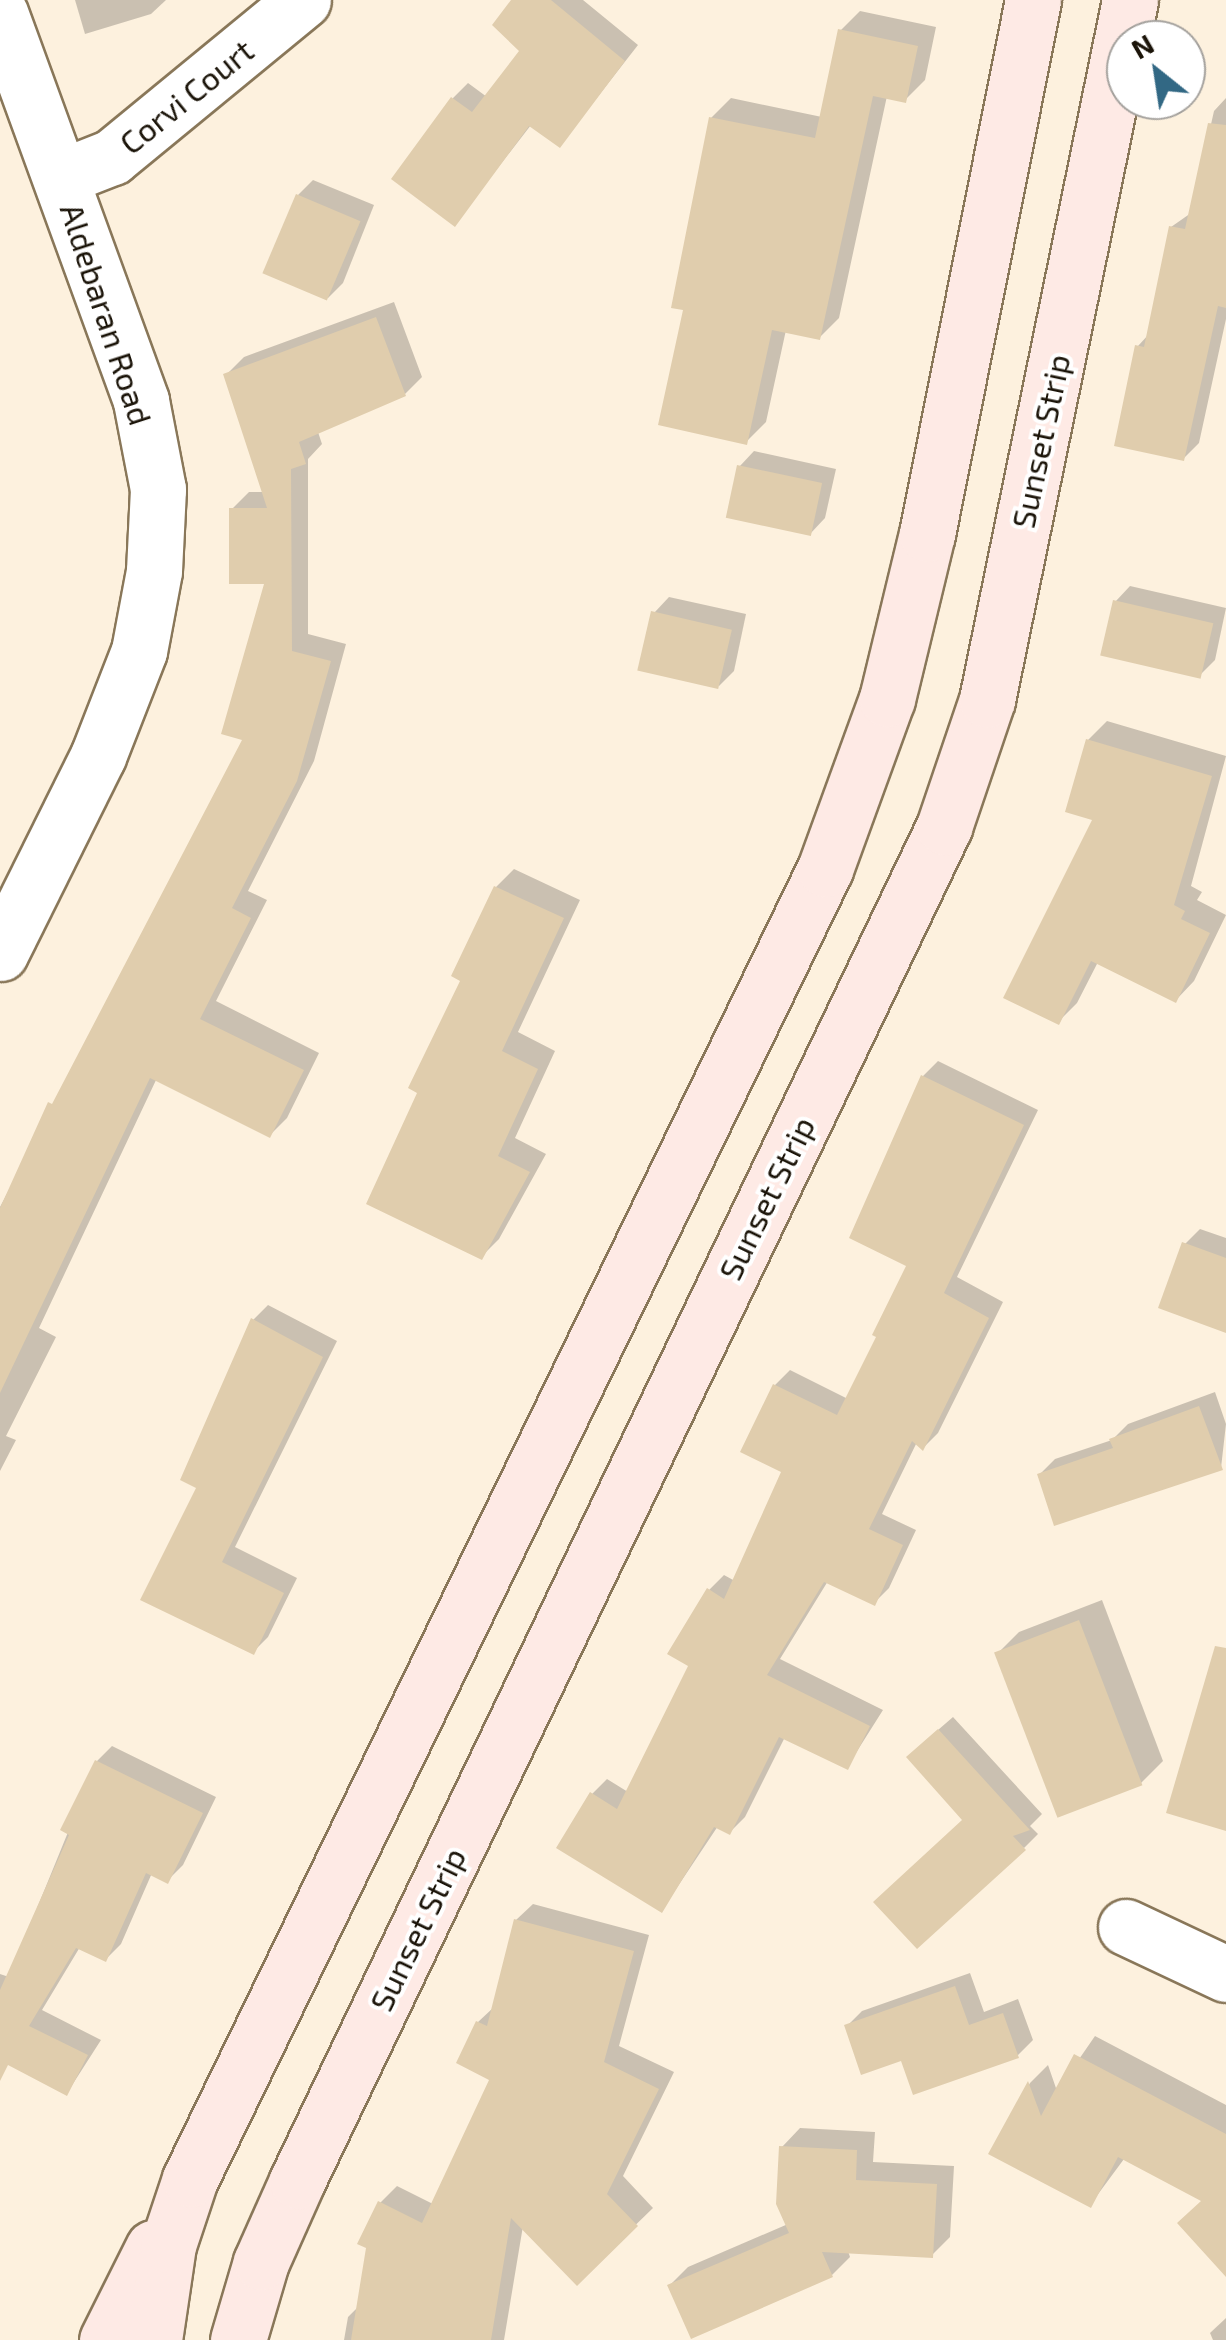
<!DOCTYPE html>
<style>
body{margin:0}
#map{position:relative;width:1226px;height:2340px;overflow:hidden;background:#fdf1de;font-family:"Exo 2",sans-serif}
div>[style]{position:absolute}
.shadow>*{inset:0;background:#0003}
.building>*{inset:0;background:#e0cdad;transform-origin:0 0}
.roads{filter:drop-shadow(2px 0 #897759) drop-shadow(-2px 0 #897759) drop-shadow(0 2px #897759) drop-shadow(0 -2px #897759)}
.street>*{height:55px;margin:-27.5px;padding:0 27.5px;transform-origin:27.5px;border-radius:27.5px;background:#fff}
.secondary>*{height:55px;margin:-27.5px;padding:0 27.5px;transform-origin:27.5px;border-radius:27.5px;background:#feeae5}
span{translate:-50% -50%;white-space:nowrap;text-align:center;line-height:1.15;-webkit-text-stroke:8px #fff;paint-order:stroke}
.street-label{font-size:32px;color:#1b1409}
.north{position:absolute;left:1106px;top:20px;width:100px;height:100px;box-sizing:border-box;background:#fff;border:2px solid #a4a19d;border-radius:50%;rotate:330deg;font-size:28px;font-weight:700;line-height:40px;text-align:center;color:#1b1409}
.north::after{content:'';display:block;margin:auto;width:35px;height:45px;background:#326884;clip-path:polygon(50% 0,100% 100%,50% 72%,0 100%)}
</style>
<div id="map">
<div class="shadow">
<div style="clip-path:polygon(75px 0,166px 0,151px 14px,85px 34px)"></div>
<div style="clip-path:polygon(514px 0,583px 0,638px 45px,560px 145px,531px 125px,455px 223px,453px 98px,468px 83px,487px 97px,523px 51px)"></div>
<div style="clip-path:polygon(860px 11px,936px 27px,925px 80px,905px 100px,887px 96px,839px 318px,819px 338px,786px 330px,766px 422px,746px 442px,686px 308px,711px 118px,731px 98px,822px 117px,840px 31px)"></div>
<div style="clip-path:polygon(1226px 98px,1226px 319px,1199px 443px,1184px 458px,1138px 346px,1149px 334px,1171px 227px,1191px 213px,1214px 111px)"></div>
<div style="clip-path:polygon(313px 180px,374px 205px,343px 283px,328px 298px,298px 195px)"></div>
<div style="clip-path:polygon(394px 302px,422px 377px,405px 394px,318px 432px,322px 444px,308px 459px,308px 634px,346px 644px,314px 761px,248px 891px,267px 900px,216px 1001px,319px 1053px,287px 1118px,270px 1135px,157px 1078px,39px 1328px,56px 1337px,6px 1436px,16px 1440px,0 1471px,0 1207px,245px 739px,267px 582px,232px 509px,249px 492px,264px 492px,226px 375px,244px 357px)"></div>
<div style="clip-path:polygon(754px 451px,836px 469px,825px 518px,810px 534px,739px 467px)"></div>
<div style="clip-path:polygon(1130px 586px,1226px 608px,1215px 660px,1200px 675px,1115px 602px)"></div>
<div style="clip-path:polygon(669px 597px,746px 614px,734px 671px,719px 686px,654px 613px)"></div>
<div style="clip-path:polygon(1107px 721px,1226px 756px,1191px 886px,1202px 892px,1197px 900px,1226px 915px,1194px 981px,1176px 1000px,1098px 962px,1077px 1003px,1058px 1022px,1095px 818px,1088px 740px)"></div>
<div style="clip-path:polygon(514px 869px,580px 900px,518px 1032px,555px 1051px,515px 1138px,546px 1154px,499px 1239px,481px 1257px,464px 980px,496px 887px)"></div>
<div style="clip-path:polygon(938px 1061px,1038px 1110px,957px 1277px,1003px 1302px,938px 1433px,923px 1448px,917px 1442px,882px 1514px,916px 1530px,889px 1588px,874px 1603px,828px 1581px,780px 1659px,883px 1710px,847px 1767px,785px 1737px,745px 1817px,730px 1832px,718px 1826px,662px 1910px,592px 1794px,607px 1779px,628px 1792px,691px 1665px,709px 1590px,724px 1575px,735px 1581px,785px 1471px,775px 1385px,790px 1370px,848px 1399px,910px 1265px,923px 1076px)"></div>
<div style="clip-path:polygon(1200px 1229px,1226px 1238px,1226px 1330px,1185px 1244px)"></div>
<div style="clip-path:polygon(268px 1305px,337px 1341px,235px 1547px,297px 1578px,268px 1637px,253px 1652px,144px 1599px,199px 1487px,253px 1320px)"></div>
<div style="clip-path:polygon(1215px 1392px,1226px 1424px,1221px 1468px,1040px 1474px,1055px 1459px,1112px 1440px,1128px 1424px)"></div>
<div style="clip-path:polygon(1102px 1600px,1163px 1761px,1141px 1783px,997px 1654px,1019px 1632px)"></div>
<div style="clip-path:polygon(953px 1717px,1042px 1814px,1030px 1826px,1038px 1834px,1024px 1848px,965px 1819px,923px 1743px)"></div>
<div style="clip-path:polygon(112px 1746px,216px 1797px,183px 1865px,167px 1881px,152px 1873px,121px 1944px,106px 1959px,80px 1947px,42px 2010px,101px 2040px,67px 2093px,0 2058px,0 1974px,9px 1977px,97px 1761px)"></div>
<div style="clip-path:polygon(533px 1904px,649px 1935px,619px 2046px,674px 2072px,623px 2176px,653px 2208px,577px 2282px,523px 2226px,504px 2340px,344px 2340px,348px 2317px,359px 2306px,380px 2203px,397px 2186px,433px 2204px,492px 2079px,478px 2022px,494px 2007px,516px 1920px)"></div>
<div style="clip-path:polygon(970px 1973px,984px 2012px,1018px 1999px,1033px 2040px,1018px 2055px,902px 2057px,847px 2026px,862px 2011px)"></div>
<div style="clip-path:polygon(1095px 2036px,1226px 2105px,1226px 2269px,1204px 2200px,1124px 2159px,1090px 2205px,992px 2153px,1030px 2083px,1048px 2065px,1057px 2091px)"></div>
<div style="clip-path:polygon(800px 2128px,875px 2132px,873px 2162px,954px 2166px,950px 2237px,932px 2255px,848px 2251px,850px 2257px,832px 2275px,670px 2285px,688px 2267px,788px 2224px,782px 2147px)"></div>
<div style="clip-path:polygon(1226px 2318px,1226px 2340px,1213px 2340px,1210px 2333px)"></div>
</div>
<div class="building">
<div style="clip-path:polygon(511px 0,551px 0,625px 61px,560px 148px,529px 126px,455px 227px,391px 179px,451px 97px,472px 112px,519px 51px,492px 25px)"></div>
<div style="clip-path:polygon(838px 29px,918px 46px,906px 103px,873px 96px,820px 340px,772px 330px,747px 445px,658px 425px,683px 310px,671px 308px,709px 117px,815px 138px)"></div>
<div style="clip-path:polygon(1208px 123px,1226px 125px,1226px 308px,1218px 306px,1184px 461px,1114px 446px,1135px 345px,1144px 347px,1169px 226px,1185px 229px)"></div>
<div style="left:296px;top:194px;width:70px;height:86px;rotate:23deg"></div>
<div style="clip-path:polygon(376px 317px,406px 396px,299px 442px,306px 464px,291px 469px,292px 651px,331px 661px,297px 781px,232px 908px,251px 918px,200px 1019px,304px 1070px,270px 1138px,150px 1078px,0 1393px,0 1208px,48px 1102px,52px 1104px,242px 740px,221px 734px,264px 584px,229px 584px,229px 508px,267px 508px,223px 374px)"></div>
<div style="left:737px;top:465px;width:87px;height:54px;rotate:12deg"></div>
<div style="left:1113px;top:600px;width:103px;height:57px;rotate:13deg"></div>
<div style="left:651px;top:611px;width:83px;height:61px;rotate:13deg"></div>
<div style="clip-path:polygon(1086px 739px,1212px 776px,1174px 905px,1185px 911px,1181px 919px,1210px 933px,1176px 1003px,1091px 961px,1059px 1025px,1003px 998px,1092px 820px,1065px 812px)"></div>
<div style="clip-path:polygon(494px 886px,564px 918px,502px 1051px,538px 1069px,498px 1156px,530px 1172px,482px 1260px,366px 1204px,417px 1093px,408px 1088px,460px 981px,451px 976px)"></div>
<div style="clip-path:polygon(921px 1075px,1024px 1125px,944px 1293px,989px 1318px,923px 1451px,912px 1441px,869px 1529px,903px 1545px,875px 1606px,824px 1582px,767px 1675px,870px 1726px,848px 1770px,779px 1737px,730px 1835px,714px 1827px,662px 1913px,556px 1848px,590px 1792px,617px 1809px,688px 1666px,667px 1654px,707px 1588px,724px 1599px,781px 1472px,740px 1452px,773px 1384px,837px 1415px,876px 1337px,872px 1335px,906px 1266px,849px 1238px)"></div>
<div style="clip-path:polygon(1182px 1242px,1226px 1258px,1226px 1333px,1158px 1308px)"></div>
<div style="clip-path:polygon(251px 1318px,323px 1357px,222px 1562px,284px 1593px,254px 1655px,140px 1600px,196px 1488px,180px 1480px)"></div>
<div style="clip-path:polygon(1199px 1406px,1223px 1470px,1054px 1526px,1037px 1474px,1113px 1448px,1109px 1439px)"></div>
<div style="left:1079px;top:1620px;width:177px;height:91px;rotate:69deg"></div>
<div style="clip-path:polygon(1215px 1646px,1226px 1648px,1226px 1831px,1166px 1813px)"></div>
<div style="clip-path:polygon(938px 1729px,1030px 1830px,1013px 1836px,1026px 1850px,917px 1949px,873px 1902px,962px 1820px,906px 1757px)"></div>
<div style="clip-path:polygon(95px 1760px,203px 1813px,168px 1884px,146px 1873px,106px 1962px,76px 1948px,29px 2026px,88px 2055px,67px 2096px,8px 2065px,0 2081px,0 1990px,69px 1835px,60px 1830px)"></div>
<div style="clip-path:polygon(514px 1919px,634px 1951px,604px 2062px,659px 2089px,607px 2194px,638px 2226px,577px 2286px,511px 2218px,491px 2340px,351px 2340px,366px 2248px,357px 2244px,378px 2201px,422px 2223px,489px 2080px,456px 2063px,476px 2021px,487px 2026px)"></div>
<div style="clip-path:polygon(955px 1986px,969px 2025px,1003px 2013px,1019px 2058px,913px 2095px,901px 2061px,861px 2075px,844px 2025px)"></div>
<div style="clip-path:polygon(1074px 2054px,1226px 2134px,1226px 2277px,1177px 2223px,1201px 2201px,1118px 2157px,1091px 2208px,988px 2154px,1028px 2081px,1041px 2116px)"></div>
<div style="clip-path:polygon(779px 2146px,857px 2150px,856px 2180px,937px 2184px,933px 2258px,822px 2252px,833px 2277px,691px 2339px,667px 2285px,789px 2233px,776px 2204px)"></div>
</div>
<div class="roads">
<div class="street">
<div style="left:0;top:13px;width:413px;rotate:70deg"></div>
<div style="left:141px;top:401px;width:90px;rotate:79.1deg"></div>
<div style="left:158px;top:489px;width:82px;rotate:92.8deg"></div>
<div style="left:154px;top:571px;width:81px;rotate:100.6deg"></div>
<div style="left:139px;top:651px;width:113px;rotate:111.3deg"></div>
<div style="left:98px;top:756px;width:220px;rotate:116.4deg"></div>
<div style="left:61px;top:177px;width:55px;rotate:-21.4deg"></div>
<div style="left:112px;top:157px;width:247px;rotate:-39.4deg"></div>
<div style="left:1126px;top:1927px;width:110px;rotate:25.2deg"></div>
</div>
<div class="secondary">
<div style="left:107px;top:2340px;width:103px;rotate:-63.4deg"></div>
<div style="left:154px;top:2340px;width:96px;rotate:-81.6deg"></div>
<div style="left:168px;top:2245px;width:70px;rotate:-71.6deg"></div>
<div style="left:190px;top:2179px;width:1456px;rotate:-64.14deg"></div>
<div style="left:825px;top:869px;width:181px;rotate:-70deg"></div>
<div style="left:887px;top:699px;width:170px;rotate:-76.4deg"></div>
<div style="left:927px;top:534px;width:544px;rotate:-78.77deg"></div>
<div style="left:238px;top:2340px;width:81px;rotate:-73.6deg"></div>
<div style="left:261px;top:2262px;width:89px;rotate:-66deg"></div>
<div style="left:297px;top:2181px;width:1501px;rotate:-64.46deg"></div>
<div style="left:944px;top:827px;width:134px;rotate:-71.3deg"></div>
<div style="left:987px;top:700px;width:714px;rotate:-78.45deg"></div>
</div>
</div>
<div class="street-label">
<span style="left:186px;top:96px;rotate:-39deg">Corvi Court</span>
<span style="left:107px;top:314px;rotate:72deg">Aldebaran Road</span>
<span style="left:1040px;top:441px;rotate:-78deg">Sunset Strip</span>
<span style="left:766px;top:1198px;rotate:-64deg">Sunset Strip</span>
<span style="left:417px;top:1929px;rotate:-64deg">Sunset Strip</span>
</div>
<div class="north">N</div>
</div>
